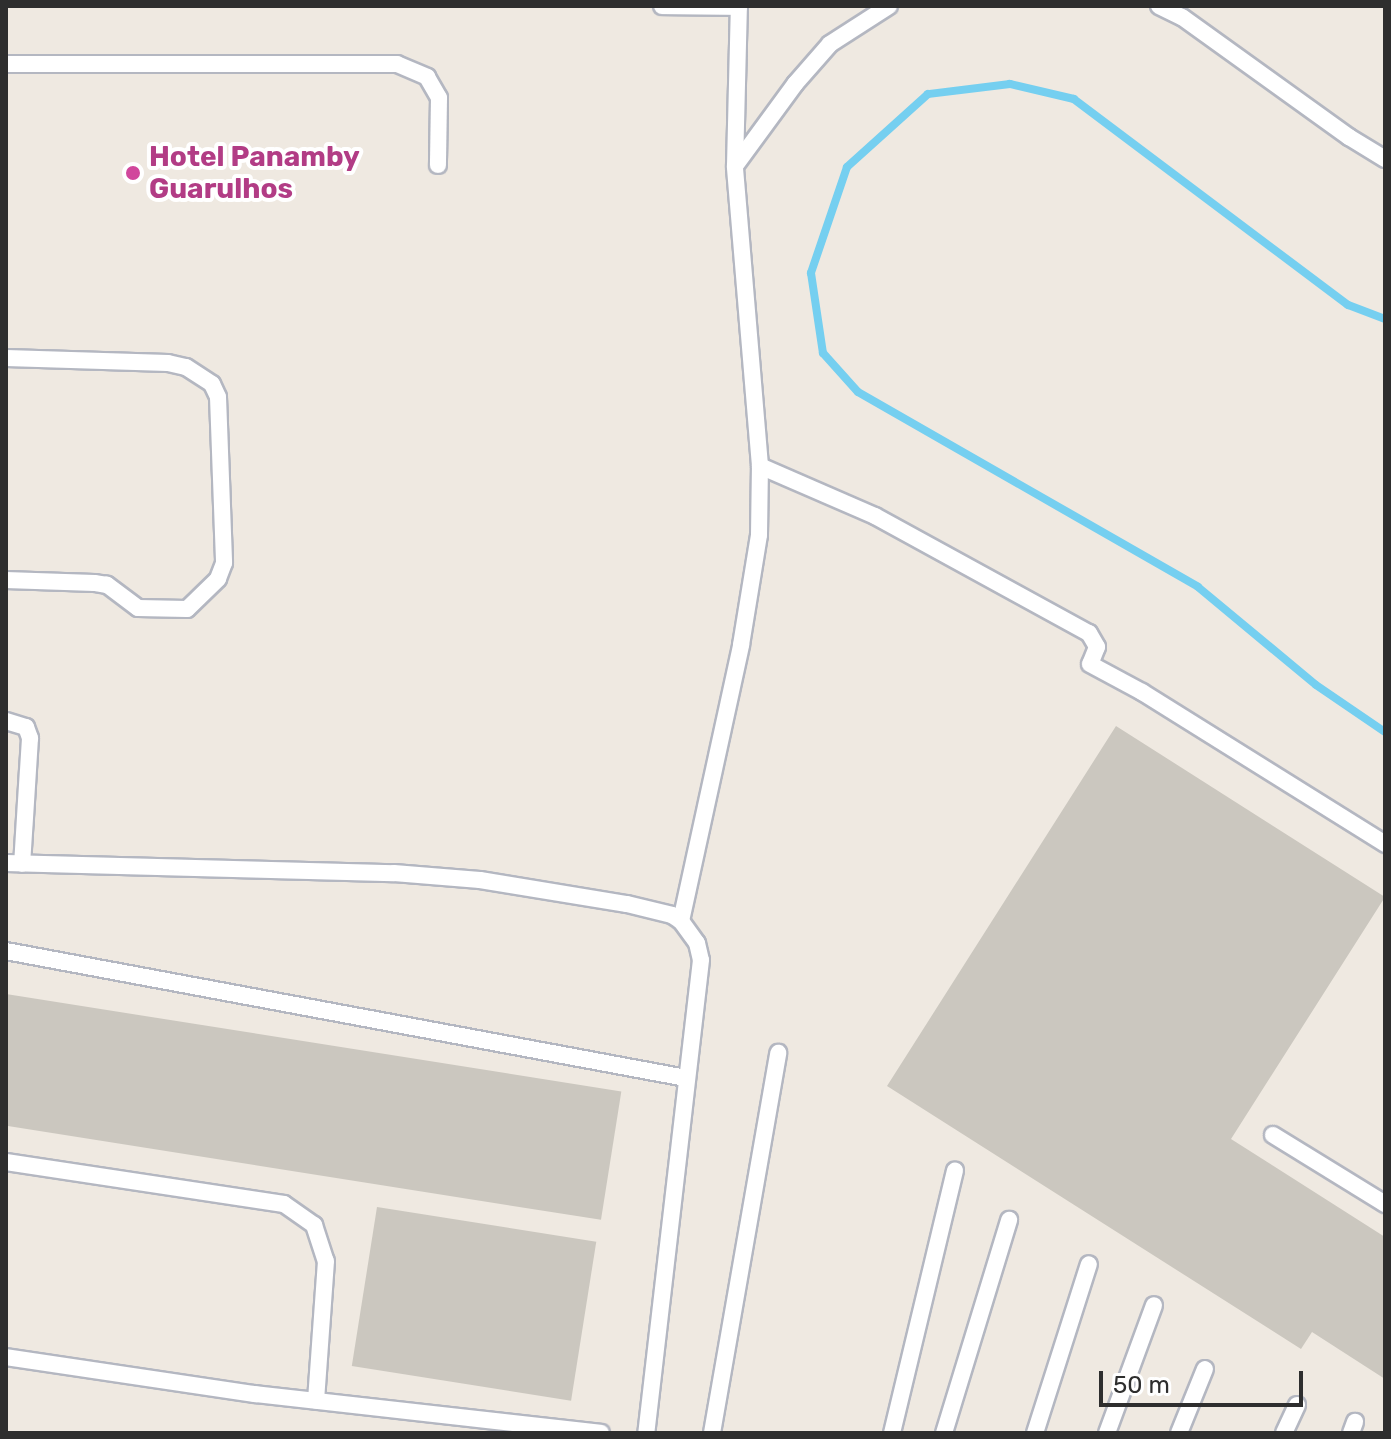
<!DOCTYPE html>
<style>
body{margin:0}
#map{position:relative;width:1391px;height:1439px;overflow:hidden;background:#efe9e1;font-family:Rubik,sans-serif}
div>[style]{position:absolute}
.stream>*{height:8px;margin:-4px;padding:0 4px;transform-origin:4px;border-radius:4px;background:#75cff0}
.building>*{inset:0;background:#cbc7bf;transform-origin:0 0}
.roads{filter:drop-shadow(2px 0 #b4b7c1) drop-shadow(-2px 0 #b4b7c1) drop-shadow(0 2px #b4b7c1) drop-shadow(0 -2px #b4b7c1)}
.lane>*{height:16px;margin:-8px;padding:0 8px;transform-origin:8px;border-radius:8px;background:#fff}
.dots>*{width:22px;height:22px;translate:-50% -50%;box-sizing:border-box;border:4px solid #fff;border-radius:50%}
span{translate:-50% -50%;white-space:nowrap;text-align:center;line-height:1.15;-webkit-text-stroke:8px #fff;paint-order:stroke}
.hotel-label{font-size:28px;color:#b23c85;font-weight:700}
.left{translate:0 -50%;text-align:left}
.frame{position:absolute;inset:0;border:8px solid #2e2e2e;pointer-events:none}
.scale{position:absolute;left:1099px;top:1371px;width:204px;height:36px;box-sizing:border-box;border:4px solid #2e2e2e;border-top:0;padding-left:10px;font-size:24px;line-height:28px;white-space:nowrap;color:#2e2e2e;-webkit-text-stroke:6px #fff;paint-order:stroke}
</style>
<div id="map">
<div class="stream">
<div style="left:1385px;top:319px;width:40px;rotate:-159deg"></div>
<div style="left:1348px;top:305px;width:343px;rotate:-143.1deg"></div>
<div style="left:1074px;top:99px;width:66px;rotate:-166.8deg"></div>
<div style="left:1010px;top:84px;width:83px;rotate:173deg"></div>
<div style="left:928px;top:94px;width:109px;rotate:138deg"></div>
<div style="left:847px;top:167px;width:112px;rotate:108.8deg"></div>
<div style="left:811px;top:273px;width:81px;rotate:81.5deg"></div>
<div style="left:823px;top:353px;width:52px;rotate:48.1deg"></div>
<div style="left:858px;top:392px;width:392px;rotate:29.8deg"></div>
<div style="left:1198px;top:587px;width:153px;rotate:39.7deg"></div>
<div style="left:1316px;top:685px;width:83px;rotate:34.3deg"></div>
</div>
<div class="building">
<div style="clip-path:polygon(1116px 726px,1385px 897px,1231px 1139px,1385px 1237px,1385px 1379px,1312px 1332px,1301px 1349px,887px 1086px)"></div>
<div style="left:6px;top:994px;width:623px;height:130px;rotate:9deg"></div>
<div style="left:377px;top:1207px;width:222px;height:161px;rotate:9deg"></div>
</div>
<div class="roads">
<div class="lane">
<div style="left:662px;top:6px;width:77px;rotate:0.7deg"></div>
<div style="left:1159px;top:6px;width:25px;rotate:26deg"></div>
<div style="left:1182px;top:17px;width:206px;rotate:35.7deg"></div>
<div style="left:1349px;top:137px;width:42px;rotate:31.4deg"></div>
<div style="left:6px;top:64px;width:391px"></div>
<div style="left:397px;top:64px;width:33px;rotate:23deg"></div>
<div style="left:427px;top:77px;width:24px;rotate:60deg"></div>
<div style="left:439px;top:98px;width:67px;rotate:90.9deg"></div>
<div style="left:735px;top:166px;width:102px;rotate:-53.8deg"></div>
<div style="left:795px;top:84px;width:53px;rotate:-48.8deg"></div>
<div style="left:830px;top:44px;width:70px;rotate:-32.8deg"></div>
<div style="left:6px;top:358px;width:162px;rotate:1.8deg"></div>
<div style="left:168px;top:363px;width:18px;rotate:13deg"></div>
<div style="left:186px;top:367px;width:31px;rotate:33deg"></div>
<div style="left:212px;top:384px;width:14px;rotate:65deg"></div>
<div style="left:218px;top:397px;width:166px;rotate:87.9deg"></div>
<div style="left:224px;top:563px;width:17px;rotate:111deg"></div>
<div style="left:218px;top:579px;width:43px;rotate:135.9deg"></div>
<div style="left:187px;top:609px;width:49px;rotate:-178.8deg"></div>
<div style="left:138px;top:608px;width:39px;rotate:-143deg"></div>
<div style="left:107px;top:585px;width:13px;rotate:-171deg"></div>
<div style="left:94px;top:583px;width:88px;rotate:-178deg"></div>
<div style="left:760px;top:466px;width:125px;rotate:23.5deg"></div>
<div style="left:875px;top:516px;width:244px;rotate:28.7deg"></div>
<div style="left:1089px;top:633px;width:16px;rotate:60deg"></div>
<div style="left:1097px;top:647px;width:18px;rotate:112deg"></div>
<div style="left:1090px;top:664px;width:59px;rotate:28.3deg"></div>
<div style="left:1142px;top:692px;width:287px;rotate:32deg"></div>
<div style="left:6px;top:721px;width:21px;rotate:17deg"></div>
<div style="left:26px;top:727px;width:12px;rotate:70deg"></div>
<div style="left:30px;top:738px;width:126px;rotate:93.6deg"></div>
<div style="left:6px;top:863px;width:388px;rotate:1.5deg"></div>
<div style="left:394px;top:873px;width:86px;rotate:4.7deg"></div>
<div style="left:480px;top:880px;width:149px;rotate:9.3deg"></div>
<div style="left:627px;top:904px;width:46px;rotate:13.7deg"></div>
<div style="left:672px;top:915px;width:11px;rotate:34deg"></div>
<div style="left:681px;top:921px;width:27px;rotate:54deg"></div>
<div style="left:697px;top:943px;width:17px;rotate:77deg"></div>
<div style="left:701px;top:960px;width:476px;rotate:96.6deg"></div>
<div style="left:681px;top:921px;width:282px;rotate:-77.7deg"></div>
<div style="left:741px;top:645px;width:111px;rotate:-80.7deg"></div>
<div style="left:759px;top:535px;width:69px;rotate:-89.2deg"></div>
<div style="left:760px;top:466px;width:301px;rotate:-94.8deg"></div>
<div style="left:735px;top:166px;width:160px;rotate:-88.6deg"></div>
<div style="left:6px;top:951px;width:692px;rotate:10.58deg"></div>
<div style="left:1273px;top:1135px;width:132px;rotate:31.6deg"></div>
<div style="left:6px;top:1162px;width:281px;rotate:8.6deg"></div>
<div style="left:284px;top:1204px;width:37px;rotate:35deg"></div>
<div style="left:314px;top:1225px;width:38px;rotate:72deg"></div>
<div style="left:326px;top:1261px;width:140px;rotate:94.1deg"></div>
<div style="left:6px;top:1357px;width:252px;rotate:8.5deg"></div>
<div style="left:255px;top:1394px;width:348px;rotate:6.4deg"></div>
<div style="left:712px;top:1433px;width:386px;rotate:-80.1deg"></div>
<div style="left:892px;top:1433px;width:270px;rotate:-76.5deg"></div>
<div style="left:944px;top:1433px;width:223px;rotate:-73deg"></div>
<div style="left:1035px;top:1433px;width:177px;rotate:-72.3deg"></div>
<div style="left:1107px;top:1433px;width:136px;rotate:-69.8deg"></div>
<div style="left:1179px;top:1433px;width:69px;rotate:-67.9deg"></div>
<div style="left:1284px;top:1433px;width:31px;rotate:-65deg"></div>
<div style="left:1351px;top:1433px;width:12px;rotate:-70deg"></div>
</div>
</div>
<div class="dots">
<div style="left:133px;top:173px;background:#d1479c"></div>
</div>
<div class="hotel-label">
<span class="left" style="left:149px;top:173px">Hotel Panamby<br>Guarulhos</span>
</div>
<div class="frame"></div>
<div class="scale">50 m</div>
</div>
